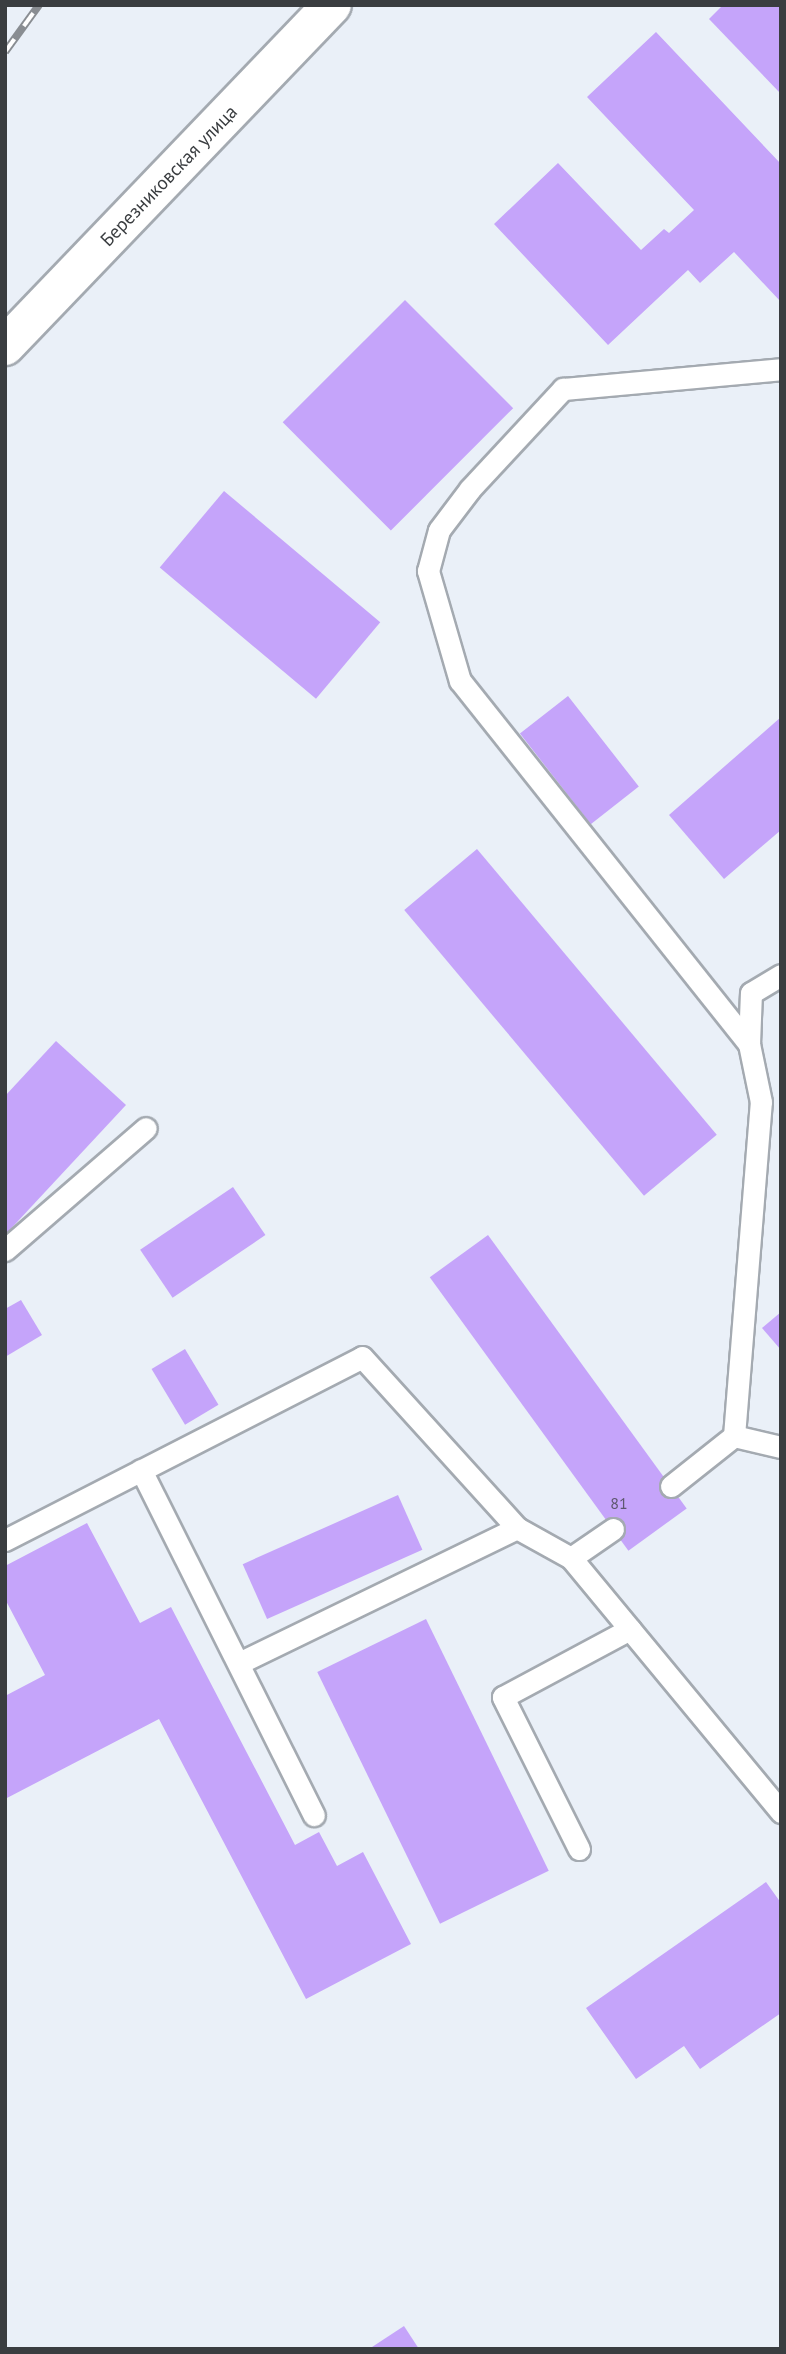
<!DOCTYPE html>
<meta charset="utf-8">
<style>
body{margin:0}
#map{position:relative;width:786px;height:2354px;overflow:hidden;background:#eaf0f8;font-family:"PT Sans",sans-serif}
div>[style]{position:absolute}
.building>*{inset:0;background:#c5a4fa;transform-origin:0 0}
.roads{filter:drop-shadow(2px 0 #a4aab1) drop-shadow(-2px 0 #a4aab1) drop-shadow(0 2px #a4aab1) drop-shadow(0 -2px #a4aab1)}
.service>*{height:21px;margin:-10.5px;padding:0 10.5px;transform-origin:10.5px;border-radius:10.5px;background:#fff}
.tertiary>*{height:38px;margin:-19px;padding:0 19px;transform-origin:19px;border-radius:19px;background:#fff}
.rail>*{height:8px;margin-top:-4px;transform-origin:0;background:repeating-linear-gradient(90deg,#fff 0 16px,#898d92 0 32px);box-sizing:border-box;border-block:2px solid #898d92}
span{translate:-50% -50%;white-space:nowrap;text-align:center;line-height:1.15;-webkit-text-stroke:7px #fff;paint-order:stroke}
.number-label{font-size:16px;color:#5d576e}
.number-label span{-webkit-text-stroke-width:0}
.street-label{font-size:19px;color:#3a3d40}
.frame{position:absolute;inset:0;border:7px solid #3a3d40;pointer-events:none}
</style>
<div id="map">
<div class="building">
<div style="clip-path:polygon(723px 5px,781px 5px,781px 94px,709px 19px)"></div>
<div style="clip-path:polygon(656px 32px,781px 164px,781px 302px,734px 252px,700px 283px,688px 270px,608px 345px,494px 224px,558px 163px,641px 250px,664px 229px,669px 233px,694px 210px,587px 97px)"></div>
<div style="left:405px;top:300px;width:153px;height:173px;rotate:45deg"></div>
<div style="left:224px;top:491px;width:204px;height:100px;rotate:40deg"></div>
<div style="left:568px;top:696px;width:115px;height:61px;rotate:52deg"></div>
<div style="clip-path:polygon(781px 717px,781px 830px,724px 879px,669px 815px)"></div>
<div style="left:477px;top:849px;width:373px;height:95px;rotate:50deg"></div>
<div style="clip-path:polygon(56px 1041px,126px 1105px,5px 1235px,5px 1096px)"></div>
<div style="left:233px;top:1187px;width:58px;height:112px;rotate:56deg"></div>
<div style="left:488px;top:1235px;width:338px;height:72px;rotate:54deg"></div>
<div style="clip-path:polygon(21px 1300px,42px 1335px,5px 1357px,5px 1309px)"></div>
<div style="clip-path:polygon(781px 1312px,781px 1350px,762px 1328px)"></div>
<div style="left:185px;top:1349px;width:65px;height:39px;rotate:59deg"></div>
<div style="left:398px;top:1495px;width:60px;height:170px;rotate:66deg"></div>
<div style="clip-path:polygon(87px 1523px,140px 1623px,171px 1607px,295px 1845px,319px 1832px,337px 1866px,363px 1852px,411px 1944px,306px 1999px,159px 1719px,5px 1799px,5px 1696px,45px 1675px,5px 1599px,5px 1566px)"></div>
<div style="left:426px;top:1619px;width:280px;height:121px;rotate:64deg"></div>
<div style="clip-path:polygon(766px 1882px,781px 1903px,781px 2013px,700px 2069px,684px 2046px,636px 2079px,586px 2008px)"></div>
<div style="clip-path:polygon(404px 2326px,419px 2349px,369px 2349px)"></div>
</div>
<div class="roads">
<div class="service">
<div style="left:749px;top:1044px;width:464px;rotate:-128.5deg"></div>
<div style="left:460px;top:681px;width:115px;rotate:-106.2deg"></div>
<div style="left:428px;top:571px;width:42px;rotate:-75deg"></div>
<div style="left:439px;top:530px;width:51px;rotate:-52.9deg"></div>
<div style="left:470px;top:489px;width:137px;rotate:-47.1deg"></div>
<div style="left:563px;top:389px;width:219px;rotate:-5.2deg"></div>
<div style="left:5px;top:1250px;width:186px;rotate:-40.9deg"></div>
<div style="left:734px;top:1436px;width:48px;rotate:13.2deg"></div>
<div style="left:141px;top:1470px;width:386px;rotate:63.4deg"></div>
<div style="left:671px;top:1486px;width:80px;rotate:-38.4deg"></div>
<div style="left:734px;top:1436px;width:335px;rotate:-85.4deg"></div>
<div style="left:761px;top:1102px;width:59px;rotate:-101.7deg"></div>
<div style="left:749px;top:1044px;width:51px;rotate:-87.8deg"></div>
<div style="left:751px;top:993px;width:35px;rotate:-31deg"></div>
<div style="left:5px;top:1540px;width:401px;rotate:-27.1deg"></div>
<div style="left:362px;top:1357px;width:231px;rotate:47.8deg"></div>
<div style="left:517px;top:1528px;width:62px;rotate:29.1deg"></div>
<div style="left:571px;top:1558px;width:330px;rotate:50.4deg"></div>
<div style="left:571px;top:1558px;width:51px;rotate:-34.6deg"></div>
<div style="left:239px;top:1663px;width:309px;rotate:-25.9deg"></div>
<div style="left:579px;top:1849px;width:170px;rotate:-116.6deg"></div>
<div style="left:503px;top:1697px;width:144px;rotate:-28.2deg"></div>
</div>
<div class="tertiary">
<div style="left:5px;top:346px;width:472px;rotate:-46.2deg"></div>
</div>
</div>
<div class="rail">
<div style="left:5px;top:52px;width:58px;rotate:-54.1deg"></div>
</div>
<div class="number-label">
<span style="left:619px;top:1503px">81</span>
</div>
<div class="street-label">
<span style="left:169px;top:176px;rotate:-46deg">Березниковская улица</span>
</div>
<div class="frame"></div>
</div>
